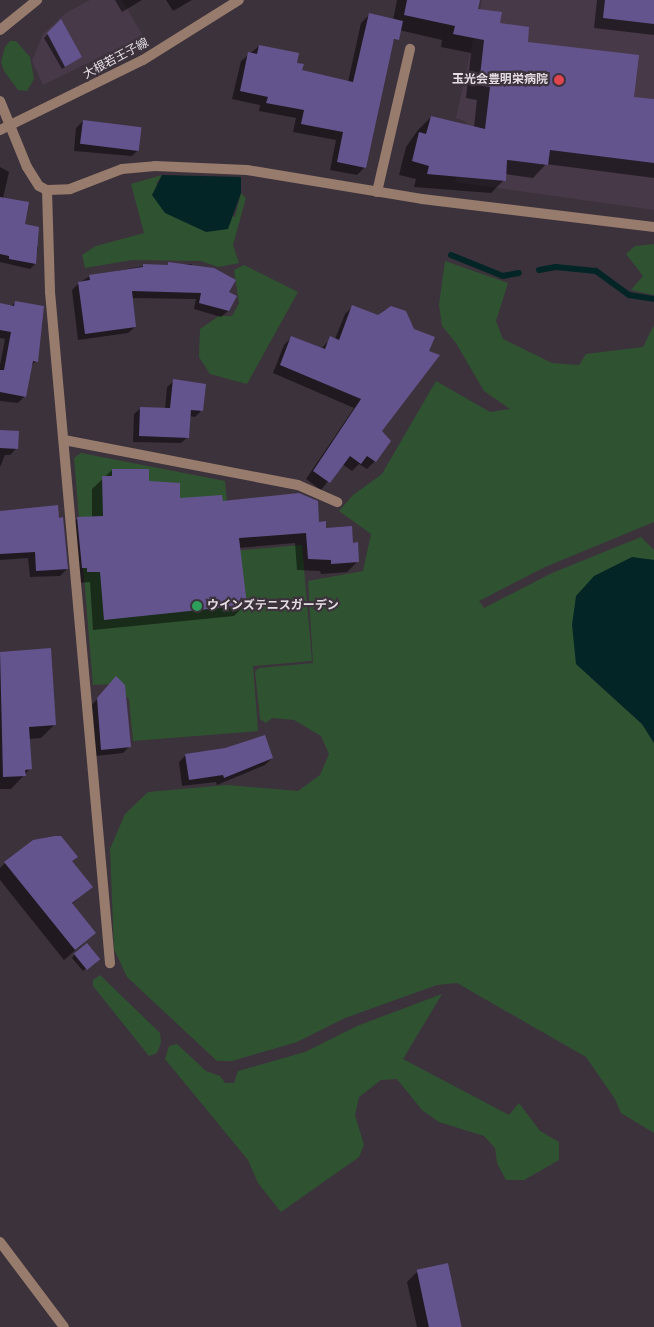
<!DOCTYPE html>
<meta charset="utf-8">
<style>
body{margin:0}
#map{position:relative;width:654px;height:1327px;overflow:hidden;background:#3c323c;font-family:"Varela Round","Noto Sans JP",sans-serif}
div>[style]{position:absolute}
.built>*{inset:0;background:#483949}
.green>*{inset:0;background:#2f5331}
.water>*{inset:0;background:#042526}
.shadow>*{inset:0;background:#0007}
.stream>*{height:6px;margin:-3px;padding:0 3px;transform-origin:3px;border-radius:3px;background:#042526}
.building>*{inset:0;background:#63548e;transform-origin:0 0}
.minor>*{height:10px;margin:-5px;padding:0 5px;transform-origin:5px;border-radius:5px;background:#977b6c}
.tertiary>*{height:10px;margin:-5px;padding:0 5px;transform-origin:5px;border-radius:5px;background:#977b6c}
.dots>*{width:14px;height:14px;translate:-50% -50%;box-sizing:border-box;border:2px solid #3c323c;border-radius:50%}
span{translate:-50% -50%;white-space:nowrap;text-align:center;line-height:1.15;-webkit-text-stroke:4.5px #3c323c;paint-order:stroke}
.street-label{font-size:12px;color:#e4dee4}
.poi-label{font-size:12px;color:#e4dee4;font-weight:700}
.right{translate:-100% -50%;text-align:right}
.left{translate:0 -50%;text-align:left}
</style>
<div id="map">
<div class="built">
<div style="clip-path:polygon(90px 0,122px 0,143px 36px,43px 85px,32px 61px,43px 34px,66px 13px)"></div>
<div style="clip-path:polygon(482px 0,654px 0,654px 210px,455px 182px,467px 122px,456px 118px)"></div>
</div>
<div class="green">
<div style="clip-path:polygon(10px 41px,16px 41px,30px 57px,34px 79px,27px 91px,18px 90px,4px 71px,1px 62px,5px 47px)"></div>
<div style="clip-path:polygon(162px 175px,156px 184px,235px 217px,241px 193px,246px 198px,233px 245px,239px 263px,218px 267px,201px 261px,132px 260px,85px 268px,82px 255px,96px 246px,144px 233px,131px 184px)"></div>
<div style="clip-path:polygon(654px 244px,654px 295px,631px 290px,643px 276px,626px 254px,635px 246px)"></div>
<div style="clip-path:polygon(445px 261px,508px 283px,496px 321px,503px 339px,552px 363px,579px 365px,586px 354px,643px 347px,654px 325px,654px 522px,545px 567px,479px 601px,484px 608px,552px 573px,641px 537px,654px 550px,654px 560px,632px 558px,590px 677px,642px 724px,654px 743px,654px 1133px,621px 1113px,615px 1099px,586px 1057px,457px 983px,437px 985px,345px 1018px,297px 1042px,232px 1061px,217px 1061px,127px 977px,114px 949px,110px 849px,125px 814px,148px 792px,227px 785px,298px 791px,320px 775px,329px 754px,321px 736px,294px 720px,272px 718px,266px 723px,260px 719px,255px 671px,259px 668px,313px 663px,308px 581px,363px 571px,371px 534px,339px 511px,353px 495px,382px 474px,436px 381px,490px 412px,510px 409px,484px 391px,456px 343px,442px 326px,439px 305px)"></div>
<div style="clip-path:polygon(244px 265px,298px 292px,247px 384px,210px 374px,199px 357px,200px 329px,219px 316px,232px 316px,239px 303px,234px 270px)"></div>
<div style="clip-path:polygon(81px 453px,225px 481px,231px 551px,302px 545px,312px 661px,253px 666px,258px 731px,133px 741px,129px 699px,112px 684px,93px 685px,74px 458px)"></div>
<div style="clip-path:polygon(100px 975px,160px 1033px,161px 1043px,157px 1053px,149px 1056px,93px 986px,93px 980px)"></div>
<div style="clip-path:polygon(442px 994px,403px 1059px,509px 1115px,519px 1103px,540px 1131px,559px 1142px,559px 1160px,524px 1180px,506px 1180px,497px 1163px,495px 1148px,484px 1136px,439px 1122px,422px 1110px,397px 1079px,381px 1080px,359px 1097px,355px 1115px,364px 1145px,359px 1157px,281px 1212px,258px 1183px,248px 1160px,165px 1059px,169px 1046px,177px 1044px,206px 1071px,220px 1076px,225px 1083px,234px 1083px,238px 1071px,305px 1052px,357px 1026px)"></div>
</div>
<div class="water">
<div style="clip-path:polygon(162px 175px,241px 177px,241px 193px,228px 229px,206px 232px,165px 213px,152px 195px)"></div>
<div style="clip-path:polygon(632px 557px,654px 560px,654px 743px,642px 724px,576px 664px,572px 625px,576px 596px,594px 576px)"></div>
</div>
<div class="shadow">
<div style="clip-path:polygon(115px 0,142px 0,122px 12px)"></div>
<div style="clip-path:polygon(166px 0,192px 0,173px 11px)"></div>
<div style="clip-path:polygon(397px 0,473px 0,477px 10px,526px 43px,632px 98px,654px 99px,654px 178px,546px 164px,533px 178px,505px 174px,504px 180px,491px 193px,414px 187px,416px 179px,399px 175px,406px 147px,418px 130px,431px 117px,474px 127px,477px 100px,466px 98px,471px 53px,441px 47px,442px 40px,399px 30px,392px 45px,365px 167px,357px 175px,330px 170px,336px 140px,293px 132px,296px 118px,259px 111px,260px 105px,232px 99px,241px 61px,259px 46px,296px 64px,301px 71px,348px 82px,361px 23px,369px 15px,393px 20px)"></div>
<div style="clip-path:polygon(597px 0,654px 0,654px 35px,594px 28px)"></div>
<div style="clip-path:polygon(61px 21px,81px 57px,62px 69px,44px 38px)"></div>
<div style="clip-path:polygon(83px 121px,139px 149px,132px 156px,74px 151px,76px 128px)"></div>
<div style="clip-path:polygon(0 167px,9px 172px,3px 198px,34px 246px,38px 247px,35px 264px,30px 269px,0 262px)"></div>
<div style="clip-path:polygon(192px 264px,192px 269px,227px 292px,228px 311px,221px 317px,194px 309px,196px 299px,131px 298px,135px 327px,128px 333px,78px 340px,72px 290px,79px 283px,90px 276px,144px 266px)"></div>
<div style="clip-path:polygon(15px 303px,36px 361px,30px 367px,25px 396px,18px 403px,0 401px,0 365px,5px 339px,0 338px,0 304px,11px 306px)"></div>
<div style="clip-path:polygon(353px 306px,378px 316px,384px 310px,399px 309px,375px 461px,367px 469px,359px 464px,352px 471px,342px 464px,321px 490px,306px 479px,354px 408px,273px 373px,284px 345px,292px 337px,322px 348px,331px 338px,335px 339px,345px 314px)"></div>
<div style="clip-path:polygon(174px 381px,201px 411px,195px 417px,189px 416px,188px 437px,181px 443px,133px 442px,134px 414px,141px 408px,165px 409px,167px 387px)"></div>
<div style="clip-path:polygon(0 431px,16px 449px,10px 455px,5px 455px,0 467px)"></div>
<div style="clip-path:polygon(112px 470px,148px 482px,179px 500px,222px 502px,318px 523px,352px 544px,358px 561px,347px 572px,321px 574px,320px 571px,297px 570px,295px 543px,238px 548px,245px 605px,234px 616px,93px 630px,90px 582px,77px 583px,67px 529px,78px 518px,92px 517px,92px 489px)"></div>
<div style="clip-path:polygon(0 512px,67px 569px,60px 576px,30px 577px,28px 558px,0 560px)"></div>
<div style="clip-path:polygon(50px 650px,55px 724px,41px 738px,28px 739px,30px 769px,11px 789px,0 789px,0 653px)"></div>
<div style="clip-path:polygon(110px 685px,130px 746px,123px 753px,95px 756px,91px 706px)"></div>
<div style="clip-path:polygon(186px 755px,272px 758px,265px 765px,217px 785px,216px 782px,182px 786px,179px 762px)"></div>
<div style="clip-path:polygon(71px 862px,91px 887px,72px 904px,95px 933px,64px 960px,0 880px,0 868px,5px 863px)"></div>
<div style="clip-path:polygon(75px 954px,95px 962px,83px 971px,72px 958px)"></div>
<div style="clip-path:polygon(417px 1272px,460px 1327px,417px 1327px,407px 1282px)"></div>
</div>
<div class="stream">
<div style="left:451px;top:255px;width:56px;rotate:22deg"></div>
<div style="left:503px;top:276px;width:16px;rotate:-11deg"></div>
<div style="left:539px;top:270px;width:17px;rotate:-10deg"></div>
<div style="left:556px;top:267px;width:40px;rotate:5.7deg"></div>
<div style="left:596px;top:271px;width:41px;rotate:36deg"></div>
<div style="left:629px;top:295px;width:25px;rotate:9deg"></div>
</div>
<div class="building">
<div style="clip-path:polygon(407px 0,480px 0,478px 9px,502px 12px,500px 23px,529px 27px,528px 42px,639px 55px,634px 97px,654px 99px,654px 163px,550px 150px,548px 165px,507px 160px,506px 181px,427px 174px,429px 166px,412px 161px,419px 132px,426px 134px,431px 116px,485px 129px,490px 87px,479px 85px,484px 40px,453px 34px,455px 26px,404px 15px)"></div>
<div style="clip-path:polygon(605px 0,654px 0,654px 24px,603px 18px)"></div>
<div style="clip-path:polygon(369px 13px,403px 21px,399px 40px,394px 39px,366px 168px,337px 162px,343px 132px,301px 124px,304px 110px,266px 103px,268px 97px,240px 91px,248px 52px,257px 54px,259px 45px,299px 53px,297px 63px,304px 64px,302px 70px,353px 82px)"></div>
<div style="clip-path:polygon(61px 19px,82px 57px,65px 67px,47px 33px)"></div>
<div style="left:83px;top:120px;width:59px;height:24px;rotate:7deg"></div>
<div style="clip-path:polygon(0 197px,29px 202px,25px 224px,39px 227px,36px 264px,9px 259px,9px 256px,0 254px)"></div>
<div style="clip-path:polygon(168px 262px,214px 268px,236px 280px,229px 292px,237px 296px,229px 311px,199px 303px,201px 293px,132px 291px,136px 327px,85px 334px,78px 282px,90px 280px,89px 275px,143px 267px,143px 264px,168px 265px)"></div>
<div style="clip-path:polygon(15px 301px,44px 306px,38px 362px,33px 361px,26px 397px,0 392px,0 370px,4px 370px,11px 332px,0 330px,0 303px,14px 306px)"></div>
<div style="clip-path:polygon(352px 305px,378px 315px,391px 306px,406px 311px,414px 329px,435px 337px,429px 351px,440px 355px,382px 431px,391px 441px,376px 462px,367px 456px,361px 464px,350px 456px,330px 483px,313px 471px,361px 399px,280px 365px,291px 336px,325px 349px,330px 336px,339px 340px)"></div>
<div style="clip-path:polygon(173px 379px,206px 384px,203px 411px,191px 410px,189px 438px,139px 436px,140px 407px,170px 408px)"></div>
<div style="left:0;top:430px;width:19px;height:18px;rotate:3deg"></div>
<div style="clip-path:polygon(112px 469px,149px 469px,149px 481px,180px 483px,180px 498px,222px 495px,223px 501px,299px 493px,318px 501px,319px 522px,326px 521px,326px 528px,352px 526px,353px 543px,358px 542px,359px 562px,331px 564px,331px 560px,308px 559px,306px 533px,239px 538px,247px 605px,104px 620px,100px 572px,87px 572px,87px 568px,82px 568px,77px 517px,103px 516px,102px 476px,112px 476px)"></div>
<div style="clip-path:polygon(58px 505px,59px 518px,63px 517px,68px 569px,36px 571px,35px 552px,0 554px,0 511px)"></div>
<div style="clip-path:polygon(51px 648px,56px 725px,29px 727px,32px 769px,25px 770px,26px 776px,3px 777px,0 652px)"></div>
<div style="clip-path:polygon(116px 676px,125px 685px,131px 747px,101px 750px,97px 698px)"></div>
<div style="clip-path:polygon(265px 735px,273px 758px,224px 778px,223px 775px,189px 780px,185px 754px,225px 748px)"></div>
<div style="clip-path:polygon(55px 836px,61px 836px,78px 857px,72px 861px,93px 887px,72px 903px,96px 933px,75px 950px,4px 862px,33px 840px)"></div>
<div style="left:87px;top:943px;width:21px;height:17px;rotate:51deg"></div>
<div style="left:448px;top:1263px;width:66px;height:32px;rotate:78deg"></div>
</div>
<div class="minor">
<div style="left:0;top:30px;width:48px;rotate:-39deg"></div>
<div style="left:0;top:101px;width:71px;rotate:67.8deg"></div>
<div style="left:27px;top:167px;width:22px;rotate:58deg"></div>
<div style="left:39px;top:186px;width:9px;rotate:27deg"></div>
<div style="left:47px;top:190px;width:23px;rotate:-2deg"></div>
<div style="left:70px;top:189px;width:56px;rotate:-21deg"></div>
<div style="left:122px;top:169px;width:33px;rotate:-5deg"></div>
<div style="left:155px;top:166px;width:92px;rotate:2.5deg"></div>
<div style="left:247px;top:170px;width:177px;rotate:9.4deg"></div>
<div style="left:422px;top:199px;width:234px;rotate:6.9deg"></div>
<div style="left:47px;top:190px;width:102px;rotate:88.3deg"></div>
<div style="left:50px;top:292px;width:674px;rotate:84.89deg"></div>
<div style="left:377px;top:192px;width:147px;rotate:-77deg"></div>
<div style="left:64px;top:440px;width:238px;rotate:10.9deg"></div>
<div style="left:298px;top:485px;width:43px;rotate:23.6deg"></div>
<div style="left:0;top:1242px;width:106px;rotate:53deg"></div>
</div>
<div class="tertiary">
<div style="left:0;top:130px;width:159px;rotate:-26.1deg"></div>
<div style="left:143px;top:60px;width:113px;rotate:-32deg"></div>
</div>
<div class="dots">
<div style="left:559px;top:80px;background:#e0444e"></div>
<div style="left:197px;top:606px;background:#2e9e5b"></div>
</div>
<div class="street-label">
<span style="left:116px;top:59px;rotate:-28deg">大根若王子線</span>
</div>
<div class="poi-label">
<span class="right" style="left:548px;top:80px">玉光会豊明栄病院</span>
<span class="left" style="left:207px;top:606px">ウインズテニスガーデン</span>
</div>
</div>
